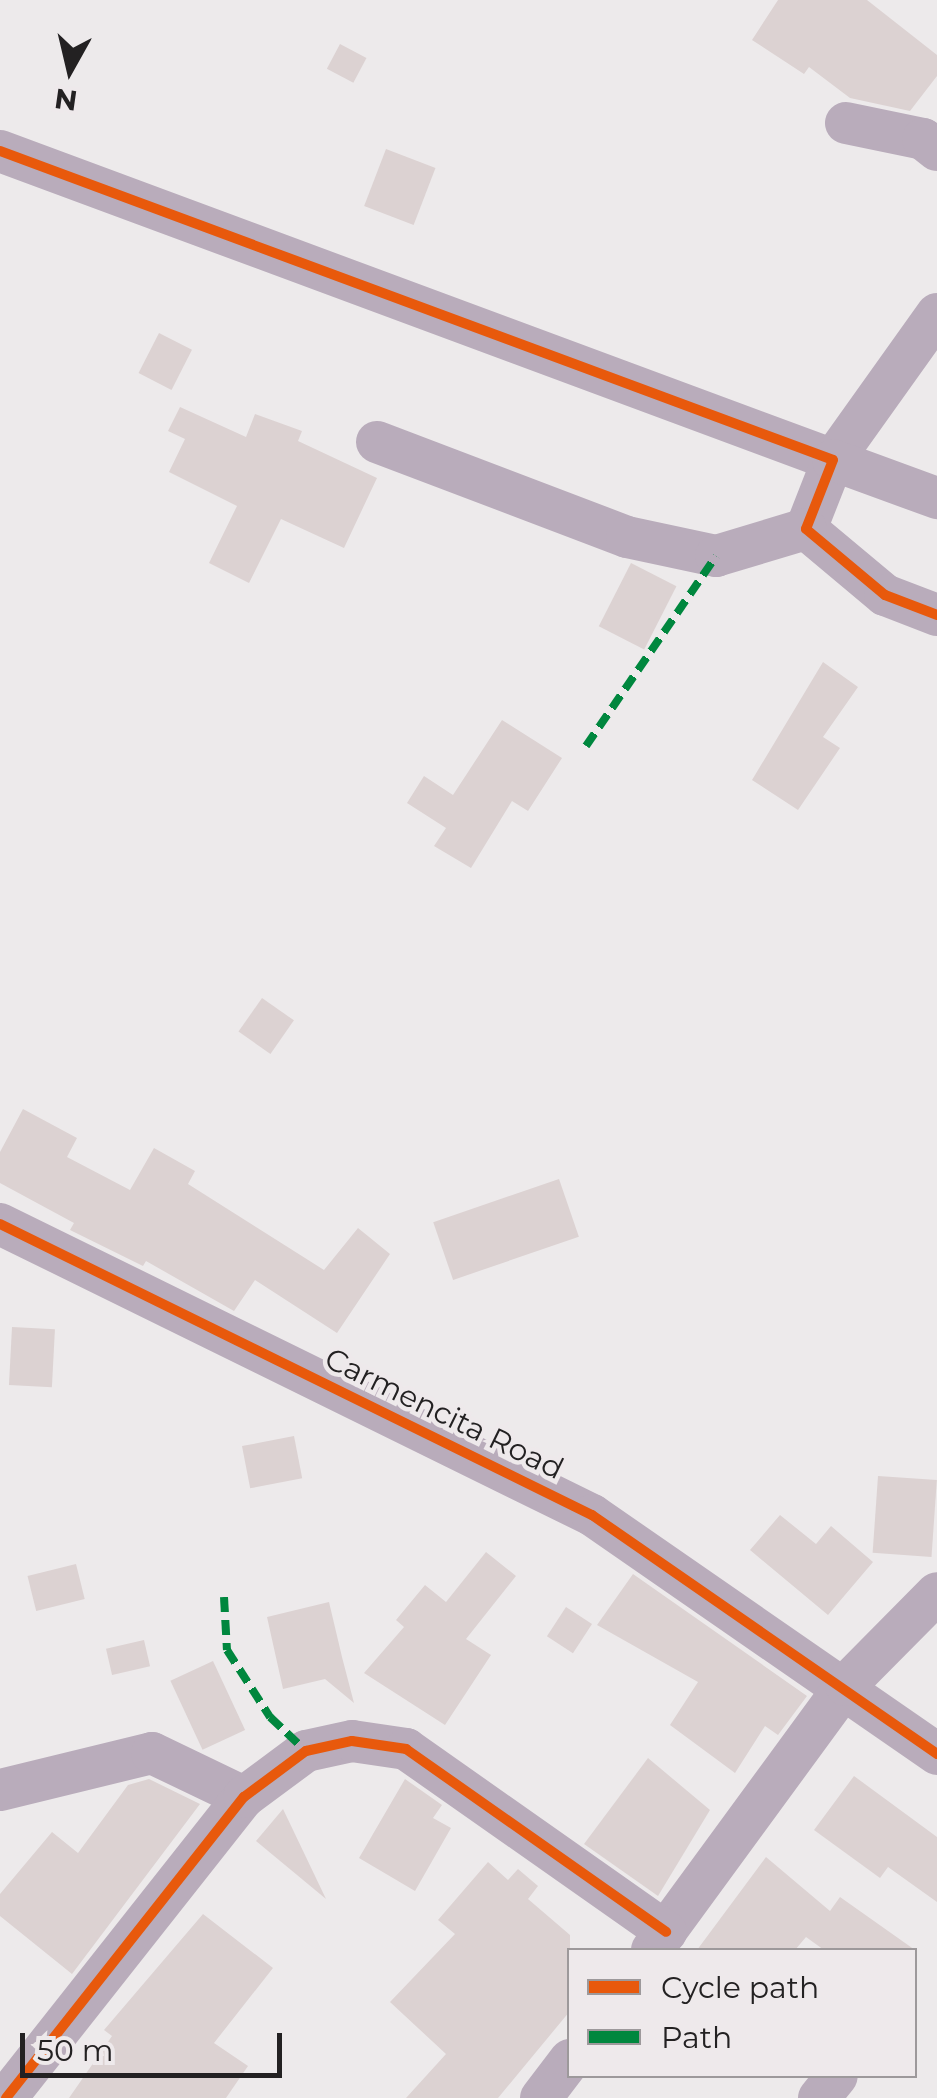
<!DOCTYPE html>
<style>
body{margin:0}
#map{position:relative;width:937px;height:2098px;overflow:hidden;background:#edeaeb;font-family:Montserrat,sans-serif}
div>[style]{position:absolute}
.building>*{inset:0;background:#dcd2d2;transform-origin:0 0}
.minor>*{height:42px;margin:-21px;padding:0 21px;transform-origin:21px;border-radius:21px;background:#b9acbb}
.quiet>*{height:8px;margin-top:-4px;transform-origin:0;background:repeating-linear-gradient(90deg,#00873e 0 15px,transparent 0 23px)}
.cycleway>*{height:10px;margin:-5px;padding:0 5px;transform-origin:5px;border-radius:5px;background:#e8590c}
span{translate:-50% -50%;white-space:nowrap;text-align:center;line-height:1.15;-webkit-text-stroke:9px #eee9eb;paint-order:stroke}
.street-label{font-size:30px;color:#232122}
.legend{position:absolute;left:567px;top:1948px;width:350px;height:130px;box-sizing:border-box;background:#eee9eb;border:2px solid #9d999b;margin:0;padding:12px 18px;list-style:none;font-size:30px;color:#232122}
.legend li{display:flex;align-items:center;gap:20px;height:50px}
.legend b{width:50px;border:2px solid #9d999b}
.north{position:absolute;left:20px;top:20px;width:100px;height:100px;-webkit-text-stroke:8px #eee9eb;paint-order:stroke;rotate:188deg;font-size:28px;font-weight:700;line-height:40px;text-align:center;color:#232122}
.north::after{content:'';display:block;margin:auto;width:35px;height:45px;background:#232122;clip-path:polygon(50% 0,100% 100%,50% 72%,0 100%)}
.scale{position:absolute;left:20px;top:2033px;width:262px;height:45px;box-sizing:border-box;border:5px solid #232122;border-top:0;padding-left:12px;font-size:30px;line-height:35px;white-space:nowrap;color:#232122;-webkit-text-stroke:8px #eee9eb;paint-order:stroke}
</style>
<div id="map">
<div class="building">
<div style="clip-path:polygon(778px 0,867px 0,937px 55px,937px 76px,910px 111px,850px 98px,809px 67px,804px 74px,752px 40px)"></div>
<div style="left:340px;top:44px;width:30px;height:28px;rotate:28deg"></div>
<div style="left:386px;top:149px;width:53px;height:61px;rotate:21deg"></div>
<div style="left:159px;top:333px;width:37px;height:45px;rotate:27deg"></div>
<div style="clip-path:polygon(180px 407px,246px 437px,255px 414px,302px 431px,298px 441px,377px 478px,344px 548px,281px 519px,249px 583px,209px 563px,237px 506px,169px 472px,185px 439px,168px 431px)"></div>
<div style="left:631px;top:563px;width:51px;height:71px;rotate:27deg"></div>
<div style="clip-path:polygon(823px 662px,858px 687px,823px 737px,840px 748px,798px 810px,752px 780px)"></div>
<div style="clip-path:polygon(502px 720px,562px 758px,528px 811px,512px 801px,471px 868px,434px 846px,446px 828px,407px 803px,424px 776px,453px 795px)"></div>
<div style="left:262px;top:998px;width:39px;height:41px;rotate:35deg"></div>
<div style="clip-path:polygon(23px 1109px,77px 1138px,67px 1157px,130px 1190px,154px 1148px,195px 1171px,188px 1184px,324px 1270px,358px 1228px,390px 1254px,337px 1333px,255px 1280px,234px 1311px,146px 1261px,143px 1266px,70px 1230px,74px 1223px,0 1183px,0 1152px)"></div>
<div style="left:559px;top:1179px;width:61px;height:133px;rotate:71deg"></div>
<div style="left:12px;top:1327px;width:43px;height:58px;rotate:3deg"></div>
<div style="left:294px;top:1436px;width:43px;height:53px;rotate:79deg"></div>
<div style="left:878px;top:1476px;width:59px;height:77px;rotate:4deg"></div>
<div style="clip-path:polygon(780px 1515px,816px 1544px,831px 1526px,873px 1562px,828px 1615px,750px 1550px)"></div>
<div style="clip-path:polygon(486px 1552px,516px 1576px,466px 1639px,491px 1655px,445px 1725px,364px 1673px,404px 1627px,396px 1620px,425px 1585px,446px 1602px)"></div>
<div style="left:76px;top:1564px;width:36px;height:50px;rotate:76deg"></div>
<div style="clip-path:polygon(633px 1574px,807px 1696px,778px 1735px,765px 1726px,735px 1773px,670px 1725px,698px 1682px,597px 1625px)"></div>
<div style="clip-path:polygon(329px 1602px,342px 1657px,354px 1703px,325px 1679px,283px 1689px,267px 1617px)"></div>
<div style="left:566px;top:1607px;width:31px;height:35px;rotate:33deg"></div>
<div style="left:144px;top:1640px;width:27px;height:39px;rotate:77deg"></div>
<div style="left:213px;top:1661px;width:76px;height:47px;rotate:65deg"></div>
<div style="clip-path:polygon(648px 1758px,710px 1810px,658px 1896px,584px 1844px)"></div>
<div style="clip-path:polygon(854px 1776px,937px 1837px,937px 1902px,888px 1867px,880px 1878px,814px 1830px)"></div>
<div style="clip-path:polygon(149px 1779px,200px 1804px,72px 1974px,0 1916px,0 1894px,52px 1832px,78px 1853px,128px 1785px)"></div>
<div style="clip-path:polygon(405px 1779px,442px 1805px,433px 1818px,451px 1828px,415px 1891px,359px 1858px)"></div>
<div style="clip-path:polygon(283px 1809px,326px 1899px,256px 1841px)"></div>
<div style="clip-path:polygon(766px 1857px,830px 1911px,840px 1897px,915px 1950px,824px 1950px,806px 1937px,795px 1950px,697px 1950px)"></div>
<div style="clip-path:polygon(488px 1862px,508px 1880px,518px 1869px,538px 1886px,528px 1899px,570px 1935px,570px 2011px,498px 2098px,406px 2098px,446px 2054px,390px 2002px,455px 1934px,438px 1920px)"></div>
<div style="clip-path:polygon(203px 1914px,273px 1968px,214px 2043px,248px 2066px,226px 2098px,69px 2098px,112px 2036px,104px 2030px)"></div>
</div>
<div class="minor">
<div style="left:846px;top:123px;width:79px;rotate:11.7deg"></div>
<div style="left:923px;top:139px;width:18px;rotate:38deg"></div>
<div style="left:0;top:151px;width:888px;rotate:20.35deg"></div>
<div style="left:833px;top:460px;width:74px;rotate:111.4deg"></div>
<div style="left:806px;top:529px;width:103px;rotate:39.9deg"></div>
<div style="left:885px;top:595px;width:56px;rotate:21deg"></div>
<div style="left:937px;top:314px;width:179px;rotate:125.5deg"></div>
<div style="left:833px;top:460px;width:111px;rotate:20.1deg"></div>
<div style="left:377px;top:442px;width:267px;rotate:20.8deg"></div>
<div style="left:627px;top:537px;width:91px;rotate:12.1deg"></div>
<div style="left:716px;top:556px;width:94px;rotate:-16.7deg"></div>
<div style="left:0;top:1224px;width:660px;rotate:26.18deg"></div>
<div style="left:592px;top:1515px;width:420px;rotate:34.7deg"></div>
<div style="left:0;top:1790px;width:156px;rotate:-13.7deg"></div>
<div style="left:152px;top:1753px;width:102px;rotate:25.6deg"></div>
<div style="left:652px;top:1950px;width:328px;rotate:-53.8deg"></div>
<div style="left:846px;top:1685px;width:129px;rotate:-45.3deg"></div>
<div style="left:6px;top:2098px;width:384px;rotate:-51.7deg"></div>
<div style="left:244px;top:1797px;width:77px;rotate:-36.6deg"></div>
<div style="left:306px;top:1751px;width:47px;rotate:-12.3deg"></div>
<div style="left:352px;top:1741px;width:55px;rotate:8.4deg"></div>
<div style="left:406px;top:1749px;width:318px;rotate:35.1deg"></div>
<div style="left:541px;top:2098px;width:48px;rotate:-52.7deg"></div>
<div style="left:819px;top:2098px;width:28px;rotate:-51deg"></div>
</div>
<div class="quiet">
<div style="left:586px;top:746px;width:230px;rotate:-55.6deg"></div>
<div style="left:224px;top:1597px;width:53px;rotate:86.8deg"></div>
<div style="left:227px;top:1650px;width:80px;rotate:57.3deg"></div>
<div style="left:270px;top:1717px;width:50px;rotate:43.4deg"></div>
</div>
<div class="cycleway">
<div style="left:0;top:151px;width:888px;rotate:20.35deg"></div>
<div style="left:833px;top:460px;width:74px;rotate:111.4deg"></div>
<div style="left:806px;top:529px;width:103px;rotate:39.9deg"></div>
<div style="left:885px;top:595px;width:56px;rotate:21deg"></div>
<div style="left:0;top:1224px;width:660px;rotate:26.18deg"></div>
<div style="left:592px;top:1515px;width:420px;rotate:34.7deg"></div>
<div style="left:6px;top:2098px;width:384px;rotate:-51.7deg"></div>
<div style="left:244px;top:1797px;width:77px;rotate:-36.6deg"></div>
<div style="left:306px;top:1751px;width:47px;rotate:-12.3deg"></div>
<div style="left:352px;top:1741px;width:55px;rotate:8.4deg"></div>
<div style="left:406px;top:1749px;width:318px;rotate:35.1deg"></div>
</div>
<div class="street-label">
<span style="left:444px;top:1414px;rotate:26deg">Carmencita Road</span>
</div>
<ul class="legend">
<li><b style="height:12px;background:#e8590c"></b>Cycle path</li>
<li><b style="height:12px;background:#00873e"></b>Path</li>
</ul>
<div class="north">N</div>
<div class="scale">50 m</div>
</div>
